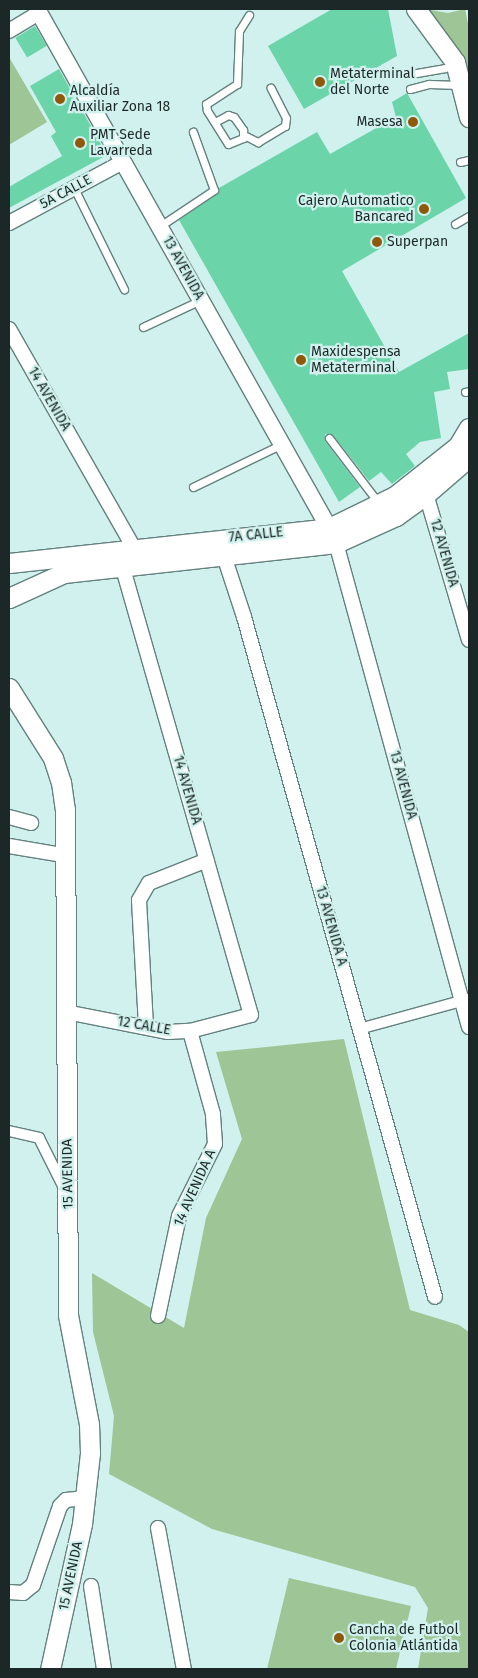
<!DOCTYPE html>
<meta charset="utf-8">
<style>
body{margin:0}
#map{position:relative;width:478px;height:1678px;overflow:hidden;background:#d0f1ed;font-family:"Fira Sans",sans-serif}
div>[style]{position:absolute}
.green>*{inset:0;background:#9ec596}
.building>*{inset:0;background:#6bd5a9;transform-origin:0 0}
.roads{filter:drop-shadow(1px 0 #63817e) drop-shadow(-1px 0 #63817e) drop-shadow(0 1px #63817e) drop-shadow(0 -1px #63817e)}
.service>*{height:7px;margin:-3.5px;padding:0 3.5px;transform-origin:3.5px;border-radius:3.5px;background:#fff}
.pedestrian>*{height:10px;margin:-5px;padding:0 5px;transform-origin:5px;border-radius:5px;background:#fff}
.minor>*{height:14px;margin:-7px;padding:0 7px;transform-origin:7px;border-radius:7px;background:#fff}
.tertiary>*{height:16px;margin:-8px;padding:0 8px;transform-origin:8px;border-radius:8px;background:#fff}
.secondary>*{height:19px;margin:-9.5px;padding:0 9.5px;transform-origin:9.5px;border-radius:9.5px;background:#fff}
.dots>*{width:14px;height:14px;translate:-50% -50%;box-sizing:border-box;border:2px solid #d0f1ed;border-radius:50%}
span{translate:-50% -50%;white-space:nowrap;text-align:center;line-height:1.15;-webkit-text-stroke:4.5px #d0f1ed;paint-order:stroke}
.poi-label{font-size:14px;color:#1c2827}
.left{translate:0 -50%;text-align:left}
.right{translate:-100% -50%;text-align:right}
.street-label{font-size:14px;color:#1c2827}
.frame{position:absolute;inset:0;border:10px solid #1c2827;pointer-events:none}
</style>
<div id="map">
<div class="green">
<div style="clip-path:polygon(425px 9px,448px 13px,465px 9px,469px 29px,469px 70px,445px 31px)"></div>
<div style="clip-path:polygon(9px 57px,47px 122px,9px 145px)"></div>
<div style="clip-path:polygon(344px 1039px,410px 1310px,459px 1325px,469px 1332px,469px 1669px,418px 1669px,428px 1608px,415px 1587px,212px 1529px,109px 1474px,114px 1416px,93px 1332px,92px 1273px,184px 1328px,206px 1218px,242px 1139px,216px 1052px)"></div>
<div style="clip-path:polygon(289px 1578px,411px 1606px,396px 1669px,267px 1669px)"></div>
</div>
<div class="building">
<div style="clip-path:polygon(332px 9px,388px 9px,397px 56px,304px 109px,268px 46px)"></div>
<div style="left:35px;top:26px;width:23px;height:23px;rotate:59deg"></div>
<div style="clip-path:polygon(59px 69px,107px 155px,9px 208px,9px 187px,62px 156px,51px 136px,56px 132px,30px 86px)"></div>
<div style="clip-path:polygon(407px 93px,466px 198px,342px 271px,399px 372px,469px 333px,469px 369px,447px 372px,450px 389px,434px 392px,441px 438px,420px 442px,406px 454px,415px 466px,392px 484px,381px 472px,369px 481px,333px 435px,325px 434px,325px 441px,360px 487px,339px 502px,179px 220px,217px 194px,219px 188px,317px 132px,330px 154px,396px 117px,392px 102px)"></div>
</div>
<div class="roads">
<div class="service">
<div style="left:405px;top:75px;width:41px;rotate:-9.9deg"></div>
<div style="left:445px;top:68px;width:9px;rotate:-27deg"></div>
<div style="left:410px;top:89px;width:20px;rotate:-15deg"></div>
<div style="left:429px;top:84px;width:30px;rotate:2deg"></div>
<div style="left:215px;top:122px;width:15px;rotate:-28deg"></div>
<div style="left:228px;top:115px;width:6px;rotate:18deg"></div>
<div style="left:234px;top:117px;width:16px;rotate:55deg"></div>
<div style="left:243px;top:130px;width:8px;rotate:90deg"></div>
<div style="left:243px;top:138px;width:16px;rotate:158deg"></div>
<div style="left:228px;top:144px;width:40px;rotate:-122deg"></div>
<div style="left:207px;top:110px;width:6px;rotate:-99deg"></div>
<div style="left:206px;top:104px;width:37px;rotate:-33deg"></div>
<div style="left:237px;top:84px;width:53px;rotate:-87.8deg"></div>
<div style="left:239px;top:31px;width:19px;rotate:-58deg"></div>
<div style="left:244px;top:135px;width:16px;rotate:27deg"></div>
<div style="left:258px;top:142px;width:31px;rotate:-31deg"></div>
<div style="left:285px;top:126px;width:8px;rotate:-83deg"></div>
<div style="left:286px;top:118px;width:34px;rotate:-117deg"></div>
<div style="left:460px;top:162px;width:9px;rotate:-13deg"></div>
<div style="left:74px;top:188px;width:113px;rotate:63.7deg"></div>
<div style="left:455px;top:224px;width:16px;rotate:-30deg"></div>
<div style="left:160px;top:226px;width:65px;rotate:-33.7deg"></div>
<div style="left:214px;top:190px;width:62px;rotate:-109.9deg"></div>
<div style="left:143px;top:327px;width:64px;rotate:-25deg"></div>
<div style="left:465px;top:392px;width:4px;rotate:-14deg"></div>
<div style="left:329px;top:438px;width:81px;rotate:52.6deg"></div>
<div style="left:193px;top:487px;width:97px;rotate:-25.8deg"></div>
</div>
<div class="pedestrian">
<div style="left:359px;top:1029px;width:114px;rotate:-15.3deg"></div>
<div style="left:9px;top:1131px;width:31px;rotate:13deg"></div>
<div style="left:39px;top:1138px;width:56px;rotate:63.4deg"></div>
</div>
<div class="minor">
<div style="left:9px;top:31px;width:35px;rotate:-31deg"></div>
<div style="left:9px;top:223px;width:129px;rotate:-28.2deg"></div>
<div style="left:9px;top:329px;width:252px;rotate:60.3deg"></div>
<div style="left:426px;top:494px;width:152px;rotate:73.6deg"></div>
<div style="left:336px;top:543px;width:502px;rotate:74.63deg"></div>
<div style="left:224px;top:556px;width:64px;rotate:71.8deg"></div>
<div style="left:244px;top:617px;width:706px;rotate:74.31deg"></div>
<div style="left:9px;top:817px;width:23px;rotate:15deg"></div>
<div style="left:9px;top:846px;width:55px;rotate:9.5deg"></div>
<div style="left:66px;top:1012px;width:104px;rotate:11.1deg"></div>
<div style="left:168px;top:1032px;width:22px;rotate:-3deg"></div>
<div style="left:190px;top:1031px;width:63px;rotate:-14.7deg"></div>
<div style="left:251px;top:1015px;width:468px;rotate:-106deg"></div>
<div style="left:146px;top:1026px;width:126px;rotate:-93.2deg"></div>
<div style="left:139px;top:900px;width:20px;rotate:-60deg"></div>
<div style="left:149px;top:883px;width:62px;rotate:-21.6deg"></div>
<div style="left:158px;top:1316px;width:102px;rotate:-78.1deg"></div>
<div style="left:179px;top:1216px;width:80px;rotate:-63.4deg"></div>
<div style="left:215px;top:1144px;width:30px;rotate:-94deg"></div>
<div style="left:213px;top:1114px;width:86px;rotate:-105.5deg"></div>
<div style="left:158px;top:1528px;width:143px;rotate:79.6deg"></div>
<div style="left:91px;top:1586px;width:84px;rotate:81.1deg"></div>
<div style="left:9px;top:1592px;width:14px;rotate:4deg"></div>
<div style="left:23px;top:1593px;width:13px;rotate:-39deg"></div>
<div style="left:33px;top:1585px;width:83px;rotate:-71.1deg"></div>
<div style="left:60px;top:1506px;width:8px;rotate:-45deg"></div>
<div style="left:66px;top:1500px;width:20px;rotate:-6deg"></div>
</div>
<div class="tertiary">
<div style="left:37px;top:9px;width:596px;rotate:60.64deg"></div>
</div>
<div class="secondary">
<div style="left:416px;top:9px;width:66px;rotate:53.7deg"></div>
<div style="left:455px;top:62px;width:57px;rotate:75.7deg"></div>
<div style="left:9px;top:563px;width:322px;rotate:-6.2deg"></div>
<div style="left:329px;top:528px;width:73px;rotate:-25.9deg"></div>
<div style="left:395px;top:496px;width:80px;rotate:-38.4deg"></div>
<div style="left:458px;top:446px;width:21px;rotate:-59deg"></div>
<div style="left:9px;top:598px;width:60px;rotate:-24.4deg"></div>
<div style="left:64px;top:573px;width:274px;rotate:-6.3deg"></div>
<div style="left:336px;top:543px;width:66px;rotate:-24.2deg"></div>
<div style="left:396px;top:516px;width:37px;rotate:-36deg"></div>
<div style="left:426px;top:494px;width:57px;rotate:-40.7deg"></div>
<div style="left:9px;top:688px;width:83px;rotate:57.8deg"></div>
<div style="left:53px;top:758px;width:25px;rotate:72deg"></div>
<div style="left:61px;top:782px;width:27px;rotate:82deg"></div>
<div style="left:65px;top:809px;width:506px;rotate:89.66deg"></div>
<div style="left:68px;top:1315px;width:111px;rotate:79.1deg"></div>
<div style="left:89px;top:1424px;width:29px;rotate:88deg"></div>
<div style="left:90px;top:1453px;width:71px;rotate:96.4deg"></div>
<div style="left:82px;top:1524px;width:148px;rotate:102.4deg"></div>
</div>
</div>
<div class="dots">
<div style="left:320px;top:82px;background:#8e590b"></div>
<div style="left:60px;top:99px;background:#8e590b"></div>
<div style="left:413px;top:122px;background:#8e590b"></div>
<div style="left:80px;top:143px;background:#8e590b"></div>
<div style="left:424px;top:209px;background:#8e590b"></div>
<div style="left:377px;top:242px;background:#8e590b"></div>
<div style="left:301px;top:360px;background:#8e590b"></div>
<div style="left:339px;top:1638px;background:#8e590b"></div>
</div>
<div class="poi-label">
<span class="left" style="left:330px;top:82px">Metaterminal<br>del Norte</span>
<span class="left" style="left:70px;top:99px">Alcaldía<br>Auxiliar Zona 18</span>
<span class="right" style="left:403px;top:122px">Masesa</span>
<span class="left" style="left:90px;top:143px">PMT Sede<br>Lavarreda</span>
<span class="right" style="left:414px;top:209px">Cajero Automatico<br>Bancared</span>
<span class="left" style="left:387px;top:242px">Superpan</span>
<span class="left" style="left:311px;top:360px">Maxidespensa<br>Metaterminal</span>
<span class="left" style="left:349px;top:1638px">Cancha de Futbol<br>Colonia Atlántida</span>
</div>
<div class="street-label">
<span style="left:66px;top:192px;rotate:-28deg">5A CALLE</span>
<span style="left:183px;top:268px;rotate:61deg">13 AVENIDA</span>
<span style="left:49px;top:399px;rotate:60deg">14 AVENIDA</span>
<span style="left:256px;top:535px;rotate:-6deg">7A CALLE</span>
<span style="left:444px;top:553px;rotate:74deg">12 AVENIDA</span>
<span style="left:403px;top:785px;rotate:75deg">13 AVENIDA</span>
<span style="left:187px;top:790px;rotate:74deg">14 AVENIDA</span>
<span style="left:331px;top:926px;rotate:74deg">13 AVENIDA A</span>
<span style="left:144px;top:1026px;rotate:10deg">12 CALLE</span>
<span style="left:68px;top:1174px;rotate:-91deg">15 AVENIDA</span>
<span style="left:195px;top:1188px;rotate:-66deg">14 AVENIDA A</span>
<span style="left:71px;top:1576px;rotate:-78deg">15 AVENIDA</span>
</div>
<div class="frame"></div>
</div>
